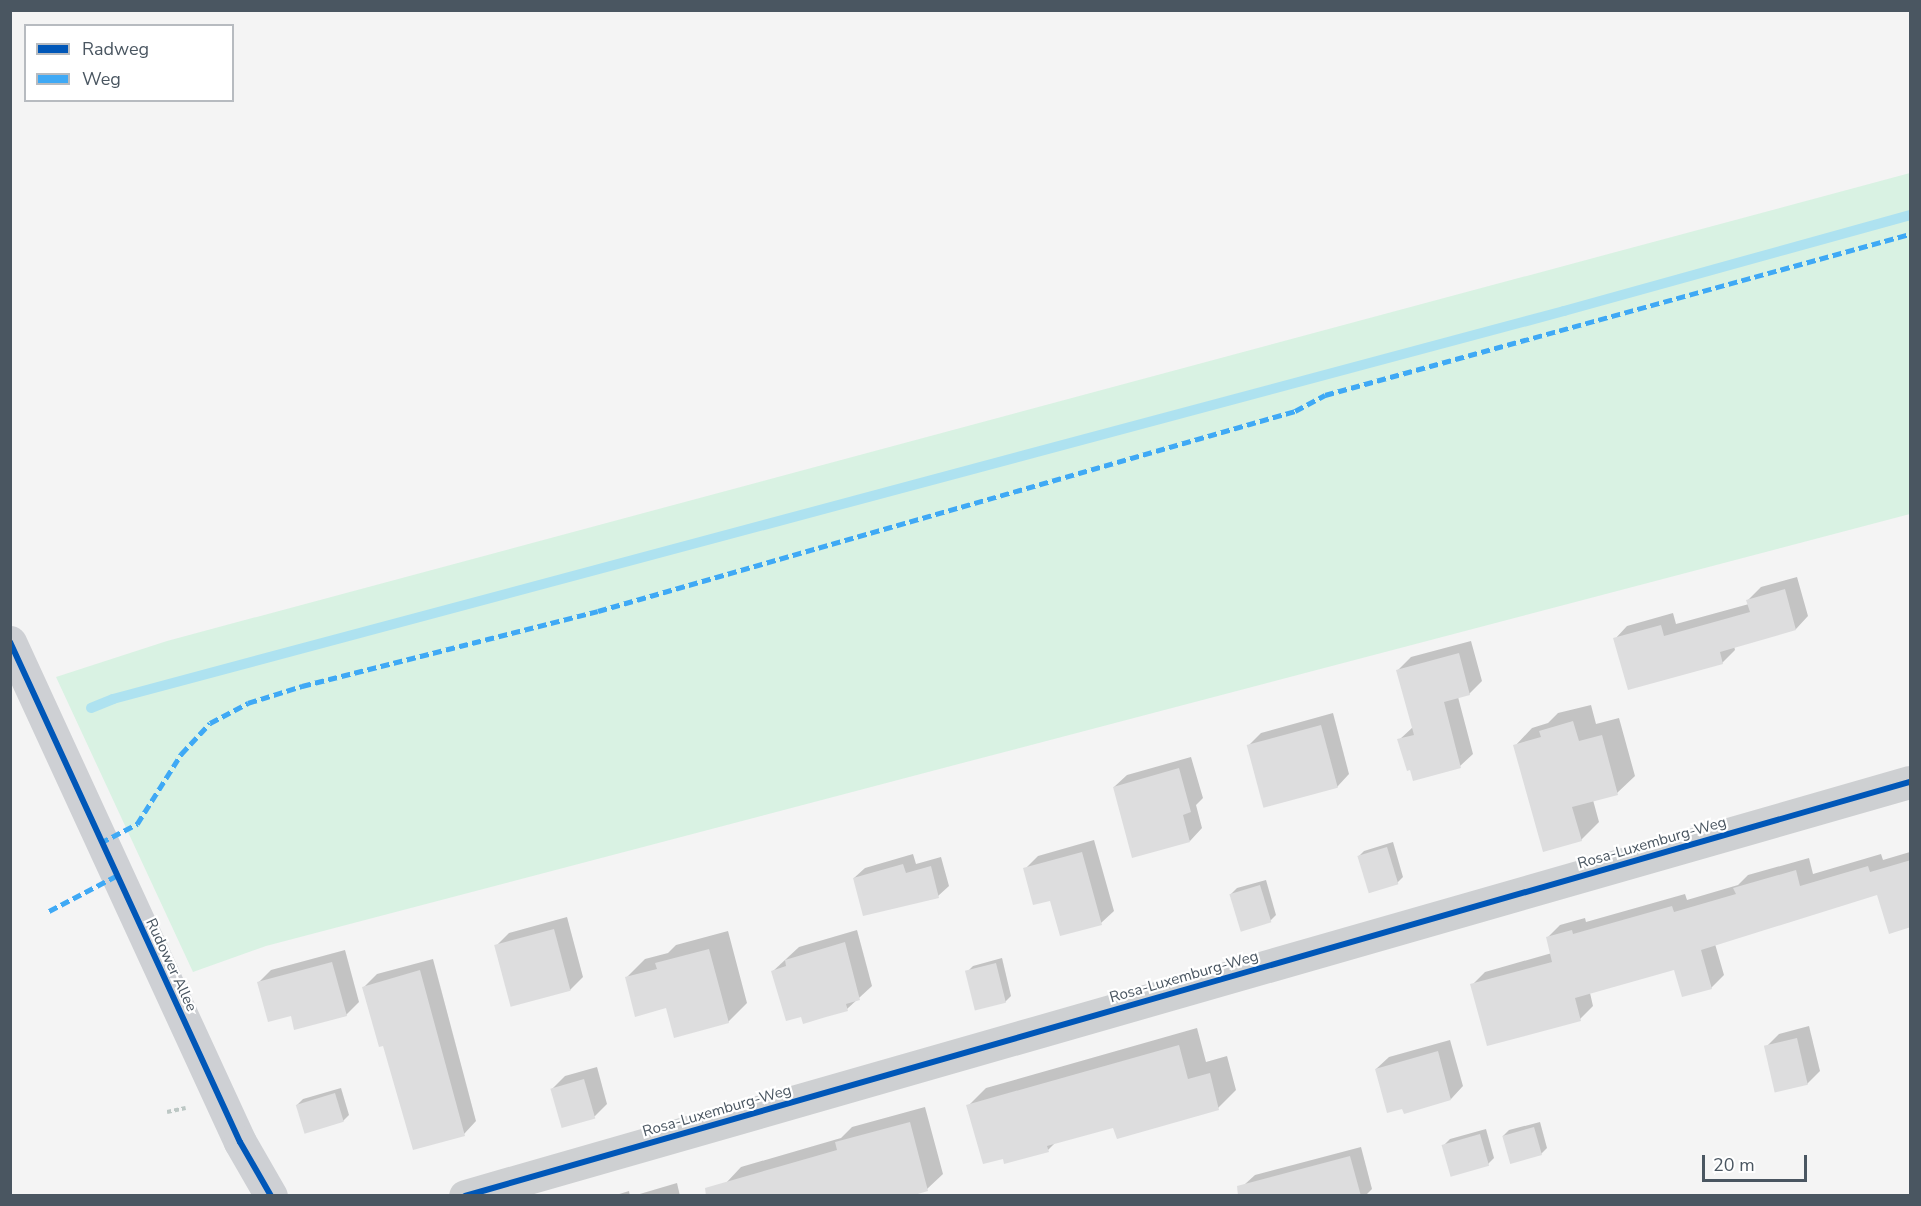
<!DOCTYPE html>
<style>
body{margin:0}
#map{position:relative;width:1921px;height:1206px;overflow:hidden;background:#f4f4f4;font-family:"Nunito Sans",sans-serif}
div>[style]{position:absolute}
.green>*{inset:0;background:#d9f2e3}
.shadow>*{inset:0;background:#0003}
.stream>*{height:10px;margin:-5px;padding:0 5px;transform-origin:5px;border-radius:5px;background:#aee2f0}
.building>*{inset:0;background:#ddddde;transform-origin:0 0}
.path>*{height:4px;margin-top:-2px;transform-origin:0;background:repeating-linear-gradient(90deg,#bcc7c4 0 4.5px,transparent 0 7.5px)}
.street>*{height:33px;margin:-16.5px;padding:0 16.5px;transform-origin:16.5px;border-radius:16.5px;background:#ced0d2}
.secondary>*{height:33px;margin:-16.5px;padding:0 16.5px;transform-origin:16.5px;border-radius:16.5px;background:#ced0d4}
.quiet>*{height:4.5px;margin-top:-2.25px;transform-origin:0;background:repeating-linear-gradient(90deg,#3fa9f5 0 9px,transparent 0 13.5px)}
.cycleway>*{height:6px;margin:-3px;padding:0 3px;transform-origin:3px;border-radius:3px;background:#0057b8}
span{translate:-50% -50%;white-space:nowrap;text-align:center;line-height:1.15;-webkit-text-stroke:4.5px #fff;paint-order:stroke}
.street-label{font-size:15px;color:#4a5661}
.frame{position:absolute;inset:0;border:12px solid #4a5661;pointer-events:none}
.legend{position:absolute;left:24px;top:24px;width:210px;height:78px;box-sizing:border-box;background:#fff;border:2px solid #b7bbc0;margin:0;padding:8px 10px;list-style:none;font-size:18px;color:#4a5661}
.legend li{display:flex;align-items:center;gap:12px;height:30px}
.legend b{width:30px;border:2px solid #b7bbc0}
.scale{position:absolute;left:1702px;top:1155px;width:105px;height:27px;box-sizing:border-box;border:3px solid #4a5661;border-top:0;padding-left:8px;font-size:18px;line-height:21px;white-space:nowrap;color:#4a5661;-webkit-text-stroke:4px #fff;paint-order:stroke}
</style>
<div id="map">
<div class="green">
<div style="clip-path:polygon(1910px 173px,1910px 514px,266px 946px,193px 972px,56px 677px,167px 641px)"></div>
</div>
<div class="shadow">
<div style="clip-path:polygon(1797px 577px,1808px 616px,1796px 629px,1734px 646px,1735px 650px,1722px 663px,1615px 639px,1627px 626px,1673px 613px,1676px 624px,1749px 604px,1748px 600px,1761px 587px)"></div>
<div style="clip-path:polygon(1471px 641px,1482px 681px,1469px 694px,1458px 697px,1473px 754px,1460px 766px,1399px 740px,1413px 727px,1398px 670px,1411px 657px)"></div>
<div style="clip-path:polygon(1591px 705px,1596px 724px,1619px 718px,1635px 776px,1617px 793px,1593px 800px,1599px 822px,1581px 840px,1515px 746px,1532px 728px,1548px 723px,1558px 713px)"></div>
<div style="clip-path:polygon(1333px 713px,1349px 774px,1337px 787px,1248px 746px,1261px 733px)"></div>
<div style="clip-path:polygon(1191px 757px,1203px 798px,1196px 805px,1202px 828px,1190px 841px,1114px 787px,1127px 775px)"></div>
<div style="clip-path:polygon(1094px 840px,1114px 911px,1101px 923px,1051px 899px,1025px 869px,1038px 856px)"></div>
<div style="clip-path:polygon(1393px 842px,1403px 877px,1397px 883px,1358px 857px,1364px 851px)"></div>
<div style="clip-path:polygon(1910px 852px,1910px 926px,1878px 893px,1715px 944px,1724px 975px,1711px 988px,1675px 968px,1590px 993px,1593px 1006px,1580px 1019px,1472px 985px,1485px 972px,1552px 953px,1547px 938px,1560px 925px,1585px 918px,1586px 922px,1685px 894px,1687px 900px,1738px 885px,1748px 875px,1809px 858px,1813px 874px,1881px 854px,1883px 860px)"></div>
<div style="clip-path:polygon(913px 854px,916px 864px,941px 857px,949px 886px,938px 896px,854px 878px,865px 868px)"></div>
<div style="clip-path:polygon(1266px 880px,1276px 915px,1270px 921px,1231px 894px,1237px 888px)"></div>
<div style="clip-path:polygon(567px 917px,583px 977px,570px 990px,496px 946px,509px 933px)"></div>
<div style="clip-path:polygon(857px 930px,872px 986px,847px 1009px,802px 1015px,772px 972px,799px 947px)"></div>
<div style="clip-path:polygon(728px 931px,747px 1003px,728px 1022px,626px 978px,645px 959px,668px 953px,676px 945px)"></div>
<div style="clip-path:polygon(345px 950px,359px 1002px,346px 1015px,292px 1014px,259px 982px,271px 970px)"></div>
<div style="clip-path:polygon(1002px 958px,1011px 996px,1005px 1002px,967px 972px,973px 966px)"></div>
<div style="clip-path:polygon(433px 959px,476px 1121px,464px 1134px,384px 1044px,364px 987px,377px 974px)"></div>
<div style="clip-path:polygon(1809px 1026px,1820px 1071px,1807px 1084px,1766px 1047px,1779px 1034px)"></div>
<div style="clip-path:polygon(1197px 1028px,1206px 1062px,1227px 1056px,1236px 1090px,1218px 1108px,1114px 1126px,1056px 1142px,1048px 1150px,1004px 1157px,968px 1106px,986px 1088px)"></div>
<div style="clip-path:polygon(1450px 1040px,1463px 1086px,1451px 1099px,1376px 1069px,1389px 1057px)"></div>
<div style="clip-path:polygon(597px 1067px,607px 1104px,595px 1116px,562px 1125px,552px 1089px,565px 1076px)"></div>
<div style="clip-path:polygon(341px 1088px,349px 1115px,343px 1121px,297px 1105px,303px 1099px)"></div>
<div style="clip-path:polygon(925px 1107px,943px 1174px,927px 1189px,726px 1183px,741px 1167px,841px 1138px,852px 1127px)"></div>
<div style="clip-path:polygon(1540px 1122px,1547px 1148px,1541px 1154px,1503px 1136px,1509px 1130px)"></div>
<div style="clip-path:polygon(1486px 1129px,1494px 1158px,1488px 1164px,1444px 1145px,1450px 1139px)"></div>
<div style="clip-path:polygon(1361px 1147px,1372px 1189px,1365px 1196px,1248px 1196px,1244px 1185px,1255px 1175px)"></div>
<div style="clip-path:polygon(677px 1183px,680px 1196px,633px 1196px)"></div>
<div style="clip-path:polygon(629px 1191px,630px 1196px,613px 1196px)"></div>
</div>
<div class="stream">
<div style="left:91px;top:708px;width:24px;rotate:-22deg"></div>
<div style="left:113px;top:699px;width:1502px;rotate:-14.97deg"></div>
<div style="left:1564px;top:311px;width:359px;rotate:-15.5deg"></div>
</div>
<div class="building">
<div style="clip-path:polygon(1785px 589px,1796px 630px,1720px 652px,1723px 664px,1628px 690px,1613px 638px,1661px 625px,1664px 636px,1750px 612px,1746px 600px)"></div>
<div style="clip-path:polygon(1459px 653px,1470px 695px,1444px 702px,1461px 768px,1413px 781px,1410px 770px,1407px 771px,1397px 739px,1414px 735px,1396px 670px)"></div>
<div style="clip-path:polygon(1573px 721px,1579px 741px,1602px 735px,1618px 795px,1572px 807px,1582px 841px,1543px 852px,1513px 745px,1541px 737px,1539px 731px)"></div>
<div style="left:1321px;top:725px;width:65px;height:77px;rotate:75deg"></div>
<div style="clip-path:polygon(1179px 768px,1191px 812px,1183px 815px,1190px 842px,1132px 858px,1113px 787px)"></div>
<div style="left:1387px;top:847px;width:39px;height:31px;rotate:73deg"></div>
<div style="clip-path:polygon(1082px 852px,1102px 925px,1060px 936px,1050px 901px,1033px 905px,1023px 868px)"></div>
<div style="clip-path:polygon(1911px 860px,1911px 927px,1889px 934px,1877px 895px,1701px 950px,1712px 989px,1682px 997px,1674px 970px,1575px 998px,1581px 1021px,1487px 1046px,1470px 984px,1552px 962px,1546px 937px,1572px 930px,1573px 934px,1672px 906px,1674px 912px,1736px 894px,1733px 888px,1796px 870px,1800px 886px,1868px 866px,1870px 872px)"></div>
<div style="clip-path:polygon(903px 864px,906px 873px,931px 866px,939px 898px,863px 916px,853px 878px)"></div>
<div style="left:1260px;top:885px;width:39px;height:32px;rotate:73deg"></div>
<div style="left:554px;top:929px;width:64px;height:62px;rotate:75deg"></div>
<div style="clip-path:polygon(845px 942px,860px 1000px,846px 1004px,848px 1011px,826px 1017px,803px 1024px,801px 1017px,786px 1021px,771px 971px,786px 966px,785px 960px)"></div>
<div style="clip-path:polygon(709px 949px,729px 1023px,674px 1038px,666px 1008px,635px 1017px,625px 977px,657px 969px,655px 963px)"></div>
<div style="clip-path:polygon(332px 962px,347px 1016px,294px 1030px,291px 1016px,268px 1022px,257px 982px)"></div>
<div style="left:996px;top:963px;width:41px;height:32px;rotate:76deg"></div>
<div style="clip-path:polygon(420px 970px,465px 1136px,413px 1150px,383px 1046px,379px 1047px,362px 987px)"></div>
<div style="left:1797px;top:1038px;width:48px;height:34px;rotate:77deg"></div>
<div style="clip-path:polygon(1179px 1045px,1188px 1079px,1210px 1073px,1219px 1110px,1117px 1139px,1113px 1128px,1047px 1146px,1049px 1152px,1004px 1164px,1003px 1159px,983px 1164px,966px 1105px)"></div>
<div style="clip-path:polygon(1438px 1051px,1451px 1100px,1404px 1114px,1402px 1109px,1387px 1113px,1375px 1069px)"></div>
<div style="left:584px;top:1079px;width:41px;height:35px;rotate:74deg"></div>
<div style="left:335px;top:1093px;width:30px;height:41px;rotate:73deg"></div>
<div style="clip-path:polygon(910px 1122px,928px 1191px,911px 1196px,706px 1196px,705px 1188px,837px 1150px,835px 1142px)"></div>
<div style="left:1534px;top:1127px;width:29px;height:33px;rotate:74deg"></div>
<div style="left:1480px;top:1134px;width:33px;height:40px;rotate:74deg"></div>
<div style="clip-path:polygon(1350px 1156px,1361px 1196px,1238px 1196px,1237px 1186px)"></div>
</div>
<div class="path">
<div style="left:167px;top:1112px;width:19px;rotate:-12deg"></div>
</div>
<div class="street">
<div style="left:465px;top:1196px;width:1503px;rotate:-15.99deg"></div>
</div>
<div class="secondary">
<div style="left:10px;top:642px;width:550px;rotate:65.3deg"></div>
<div style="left:240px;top:1142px;width:62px;rotate:60.1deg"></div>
</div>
<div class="quiet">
<div style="left:100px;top:843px;width:42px;rotate:-27.2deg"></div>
<div style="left:137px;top:824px;width:83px;rotate:-57.8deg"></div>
<div style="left:181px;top:754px;width:42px;rotate:-46.9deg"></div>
<div style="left:210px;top:723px;width:43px;rotate:-27.8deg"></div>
<div style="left:248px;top:703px;width:57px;rotate:-17.5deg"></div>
<div style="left:302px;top:686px;width:305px;rotate:-14.2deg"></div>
<div style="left:598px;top:611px;width:725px;rotate:-16.01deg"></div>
<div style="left:1295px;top:411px;width:34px;rotate:-28deg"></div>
<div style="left:1325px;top:395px;width:607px;rotate:-15.39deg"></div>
<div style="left:49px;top:911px;width:76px;rotate:-27.6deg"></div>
</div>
<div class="cycleway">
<div style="left:10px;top:642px;width:550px;rotate:65.3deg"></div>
<div style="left:240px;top:1142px;width:62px;rotate:60.1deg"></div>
<div style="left:465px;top:1196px;width:1503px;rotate:-15.99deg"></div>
</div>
<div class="street-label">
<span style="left:1652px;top:843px;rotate:-16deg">Rosa-Luxemburg-Weg</span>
<span style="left:171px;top:965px;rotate:65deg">Rudower Allee</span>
<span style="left:1184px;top:977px;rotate:-16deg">Rosa-Luxemburg-Weg</span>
<span style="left:717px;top:1111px;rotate:-16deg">Rosa-Luxemburg-Weg</span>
</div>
<div class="frame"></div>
<ul class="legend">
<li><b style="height:8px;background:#0057b8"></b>Radweg</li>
<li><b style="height:8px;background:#3fa9f5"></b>Weg</li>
</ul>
<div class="scale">20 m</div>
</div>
